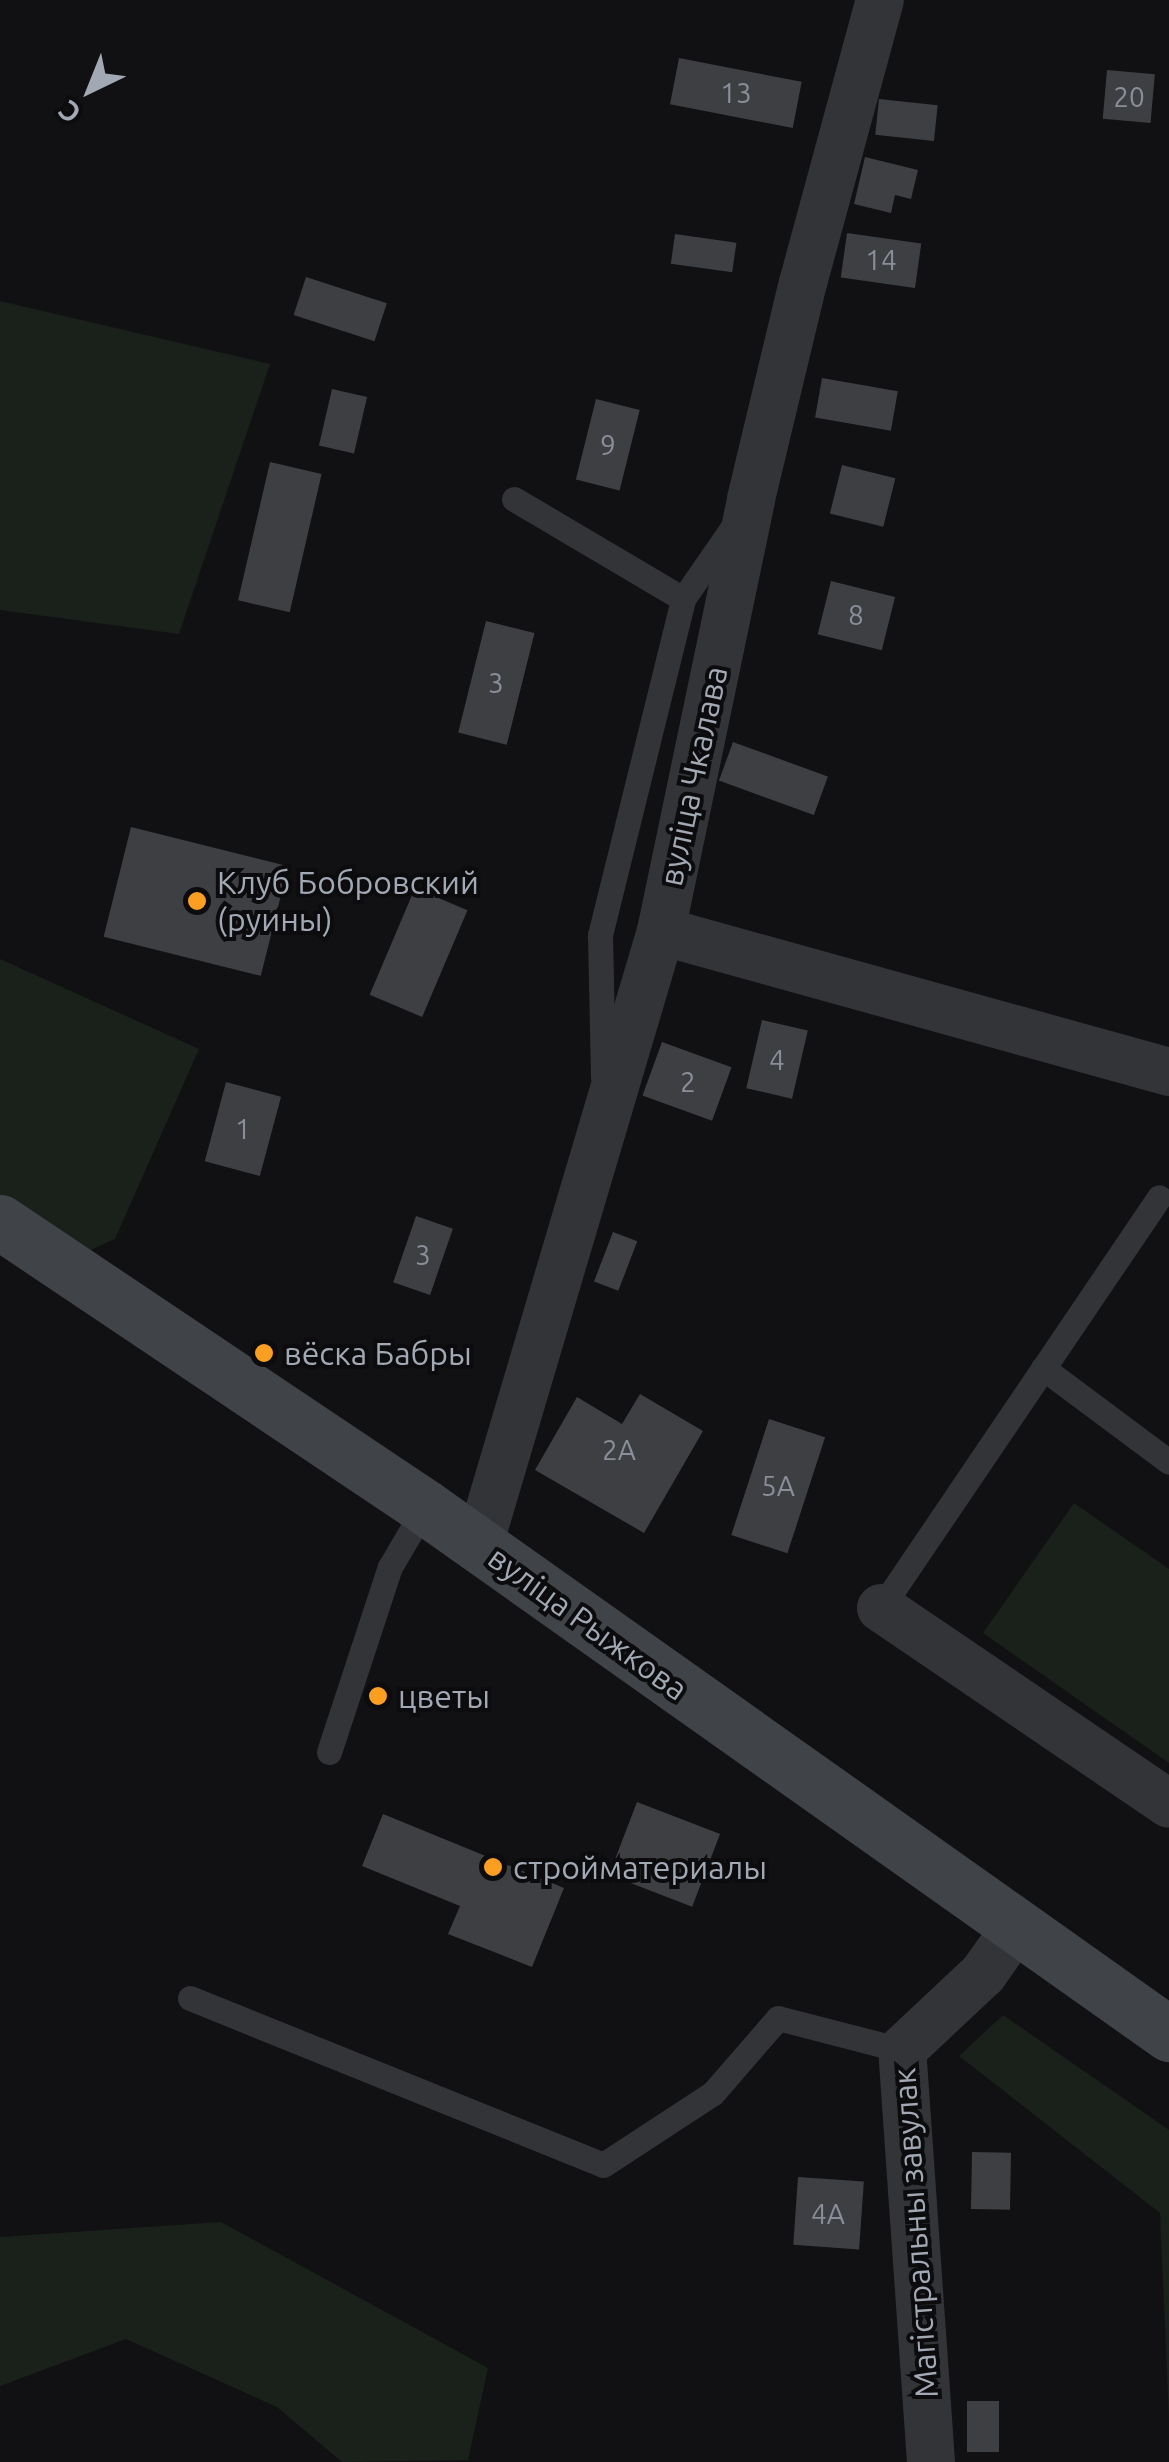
<!DOCTYPE html>
<meta charset="utf-8">
<style>
body{margin:0}
#map{position:relative;width:1169px;height:2462px;overflow:hidden;background:#111113;font-family:Ubuntu,sans-serif}
div>[style]{position:absolute}
.green>*{inset:0;background:#19211a}
.building>*{inset:0;background:#3d3f43;transform-origin:0 0}
.service>*{height:25px;margin:-12.5px;padding:0 12.5px;transform-origin:12.5px;border-radius:12.5px;background:#323438}
.minor>*{height:48px;margin:-24px;padding:0 24px;transform-origin:24px;border-radius:24px;background:#323438}
.secondary>*{height:55px;margin:-27.5px;padding:0 27.5px;transform-origin:27.5px;border-radius:27.5px;background:#404348}
.dots>*{width:28px;height:28px;translate:-50% -50%;box-sizing:border-box;border:5px solid #0c0c0e;border-radius:50%}
span{translate:-50% -50%;white-space:nowrap;text-align:center;line-height:1.15;-webkit-text-stroke:8px #0c0c0e;paint-order:stroke}
.number-label{font-size:28px;color:#898e98}
.number-label span{-webkit-text-stroke-width:0}
.street-label{font-size:32px;color:#a2a9b4}
.poi-label{font-size:32px;color:#a2a9b4}
.left{translate:0 -50%;text-align:left}
.north{position:absolute;left:40px;top:40px;width:100px;height:100px;-webkit-text-stroke:8px #0c0c0e;paint-order:stroke;rotate:223deg;font-size:28px;font-weight:700;line-height:40px;text-align:center;color:#a2a9b4}
.north::after{content:'';display:block;margin:auto;width:35px;height:45px;background:#a2a9b4;clip-path:polygon(50% 0,100% 100%,50% 72%,0 100%)}
</style>
<div id="map">
<div class="green">
<div style="clip-path:polygon(0 301px,270px 364px,179px 634px,0 610px)"></div>
<div style="clip-path:polygon(0 959px,199px 1049px,115px 1239px,80px 1255px,0 1199px)"></div>
<div style="clip-path:polygon(1074px 1503px,1169px 1569px,1169px 1763px,983px 1633px)"></div>
<div style="clip-path:polygon(1003px 2015px,1169px 2130px,1169px 2419px,1160px 2213px,959px 2056px)"></div>
<div style="clip-path:polygon(221px 2222px,488px 2368px,468px 2460px,342px 2462px,277px 2407px,126px 2339px,0 2386px,0 2237px)"></div>
</div>
<div class="building">
<div style="left:679px;top:58px;width:125px;height:47px;rotate:11deg"></div>
<div style="left:1107px;top:70px;width:48px;height:49px;rotate:5deg"></div>
<div style="left:879px;top:99px;width:59px;height:36px;rotate:6deg"></div>
<div style="clip-path:polygon(865px 157px,918px 170px,911px 199px,895px 195px,891px 213px,854px 204px)"></div>
<div style="left:847px;top:233px;width:75px;height:45px;rotate:8deg"></div>
<div style="left:675px;top:234px;width:62px;height:30px;rotate:8deg"></div>
<div style="left:306px;top:277px;width:85px;height:40px;rotate:18deg"></div>
<div style="left:822px;top:378px;width:77px;height:40px;rotate:10deg"></div>
<div style="left:332px;top:389px;width:36px;height:58px;rotate:13deg"></div>
<div style="left:596px;top:399px;width:45px;height:83px;rotate:14deg"></div>
<div style="left:270px;top:462px;width:53px;height:142px;rotate:13deg"></div>
<div style="left:842px;top:465px;width:55px;height:50px;rotate:14deg"></div>
<div style="left:831px;top:581px;width:66px;height:55px;rotate:14deg"></div>
<div style="left:486px;top:621px;width:50px;height:115px;rotate:14deg"></div>
<div style="left:733px;top:742px;width:101px;height:41px;rotate:20deg"></div>
<div style="left:131px;top:827px;width:162px;height:113px;rotate:14deg"></div>
<div style="left:415px;top:888px;width:57px;height:116px;rotate:23deg"></div>
<div style="left:762px;top:1020px;width:47px;height:70px;rotate:13deg"></div>
<div style="left:662px;top:1042px;width:74px;height:57px;rotate:20deg"></div>
<div style="left:226px;top:1082px;width:57px;height:82px;rotate:15deg"></div>
<div style="left:416px;top:1216px;width:39px;height:70px;rotate:19deg"></div>
<div style="left:613px;top:1232px;width:26px;height:53px;rotate:21deg"></div>
<div style="clip-path:polygon(640px 1394px,703px 1431px,644px 1533px,535px 1470px,577px 1397px,622px 1424px)"></div>
<div style="left:769px;top:1419px;width:59px;height:122px;rotate:18deg"></div>
<div style="left:637px;top:1802px;width:89px;height:78px;rotate:21deg"></div>
<div style="clip-path:polygon(383px 1814px,564px 1888px,532px 1967px,448px 1934px,460px 1906px,362px 1866px)"></div>
<div style="left:972px;top:2152px;width:39px;height:57px;rotate:1deg"></div>
<div style="left:798px;top:2177px;width:66px;height:68px;rotate:4deg"></div>
<div style="left:967px;top:2401px;width:32px;height:51px"></div>
</div>
<div class="service">
<div style="left:514px;top:499px;width:196px;rotate:30.6deg"></div>
<div style="left:603px;top:1077px;width:142px;rotate:-91.2deg"></div>
<div style="left:600px;top:935px;width:346px;rotate:-76.1deg"></div>
<div style="left:683px;top:599px;width:91px;rotate:-55.3deg"></div>
<div style="left:1043px;top:1368px;width:157px;rotate:36.7deg"></div>
<div style="left:881px;top:1608px;width:496px;rotate:-55.9deg"></div>
<div style="left:329px;top:1752px;width:195px;rotate:-71.8deg"></div>
<div style="left:390px;top:1567px;width:69px;rotate:-59.7deg"></div>
<div style="left:190px;top:1998px;width:445px;rotate:22deg"></div>
<div style="left:603px;top:2165px;width:131px;rotate:-33.2deg"></div>
<div style="left:713px;top:2093px;width:99px;rotate:-49.1deg"></div>
<div style="left:778px;top:2018px;width:128px;rotate:14.5deg"></div>
</div>
<div class="minor">
<div style="left:661px;top:931px;width:527px;rotate:15.51deg"></div>
<div style="left:479px;top:1545px;width:640px;rotate:-73.49deg"></div>
<div style="left:661px;top:931px;width:441px;rotate:-78.2deg"></div>
<div style="left:751px;top:499px;width:222px;rotate:-76.5deg"></div>
<div style="left:803px;top:283px;width:293px;rotate:-74.8deg"></div>
<div style="left:881px;top:1608px;width:348px;rotate:34.2deg"></div>
<div style="left:931px;top:2462px;width:413px;rotate:-94deg"></div>
<div style="left:902px;top:2050px;width:111px;rotate:-43.2deg"></div>
<div style="left:983px;top:1974px;width:55px;rotate:-54.6deg"></div>
</div>
<div class="secondary">
<div style="left:0;top:1222px;width:512px;rotate:33.85deg"></div>
<div style="left:425px;top:1507px;width:912px;rotate:35.31deg"></div>
</div>
<div class="dots">
<div style="left:197px;top:901px;background:#fa9f22"></div>
<div style="left:264px;top:1353px;background:#fa9f22"></div>
<div style="left:378px;top:1696px;background:#fa9f22"></div>
<div style="left:493px;top:1867px;background:#fa9f22"></div>
</div>
<div class="number-label">
<span style="left:736px;top:93px">13</span>
<span style="left:1129px;top:97px">20</span>
<span style="left:881px;top:260px">14</span>
<span style="left:608px;top:445px">9</span>
<span style="left:856px;top:615px">8</span>
<span style="left:496px;top:683px">3</span>
<span style="left:777px;top:1060px">4</span>
<span style="left:688px;top:1082px">2</span>
<span style="left:243px;top:1129px">1</span>
<span style="left:423px;top:1255px">3</span>
<span style="left:619px;top:1450px">2А</span>
<span style="left:778px;top:1486px">5А</span>
<span style="left:828px;top:2214px">4А</span>
</div>
<div class="street-label">
<span style="left:693px;top:776px;rotate:-78deg">вуліца Чкалава</span>
<span style="left:588px;top:1623px;rotate:36deg">вуліца Рыжкова</span>
<span style="left:915px;top:2233px;rotate:-94deg">Магістральны завулак</span>
</div>
<div class="poi-label">
<span class="left" style="left:217px;top:901px">Клуб Бобровский<br>(руины)</span>
<span class="left" style="left:284px;top:1353px">вёска Бабры</span>
<span class="left" style="left:398px;top:1696px">цветы</span>
<span class="left" style="left:513px;top:1867px">стройматериалы</span>
</div>
<div class="north">С</div>
</div>
